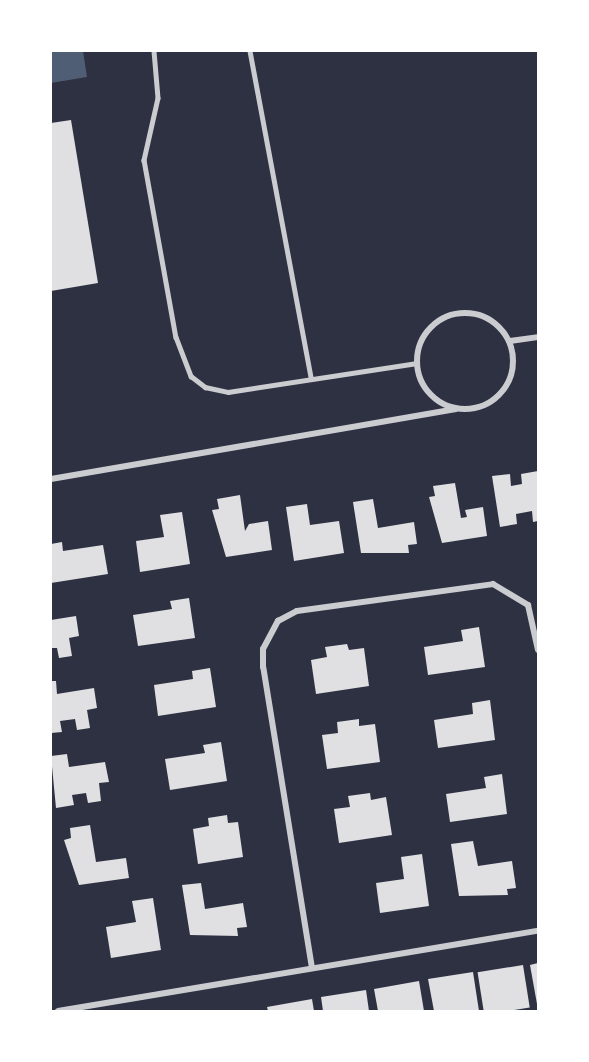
<!DOCTYPE html>
<style>
body{margin:0}
#map{position:relative;width:589px;height:1062px;overflow:hidden;background:#2d3142;font-family:"Alegreya Sans",sans-serif}
div>[style]{position:absolute}
.water>*{inset:0;background:#4f5d75}
.building>*{inset:0;background:#e0e0e3;transform-origin:0 0}
.service>*{height:4.5px;margin:-2.25px;padding:0 2.25px;transform-origin:2.25px;border-radius:2.25px;background:#caccd0}
.minor>*{height:6px;margin:-3px;padding:0 3px;transform-origin:3px;border-radius:3px;background:#caccd0}
.minor>.ring{margin:-3px;padding:0;box-sizing:content-box;background:none;border:6px solid #caccd0;border-radius:50%}
span{translate:-50% -50%;white-space:nowrap;text-align:center;line-height:1.15;-webkit-text-stroke:4.5px #fff;paint-order:stroke}
.frame{position:absolute;inset:0;border:52px solid #fff;pointer-events:none}
</style>
<div id="map">
<div class="water">
<div style="clip-path:polygon(51px 51px,83px 51px,87px 77px,51px 83px)"></div>
</div>
<div class="building">
<div style="clip-path:polygon(71px 120px,98px 283px,51px 291px,51px 123px)"></div>
<div style="clip-path:polygon(538px 471px,538px 521px,533px 522px,532px 511px,516px 514px,517px 524px,500px 527px,492px 476px,510px 474px,511px 486px,522px 484px,521px 474px)"></div>
<div style="clip-path:polygon(455px 483px,461px 518px,467px 517px,465px 510px,483px 507px,487px 536px,442px 543px,429px 497px,435px 496px,433px 486px)"></div>
<div style="clip-path:polygon(240px 495px,245px 531px,249px 524px,268px 521px,272px 550px,226px 557px,212px 510px,219px 509px,217px 499px)"></div>
<div style="clip-path:polygon(373px 499px,378px 528px,414px 522px,417px 544px,408px 545px,409px 553px,361px 553px,353px 502px)"></div>
<div style="clip-path:polygon(307px 504px,310px 525px,339px 521px,344px 553px,294px 561px,286px 507px)"></div>
<div style="clip-path:polygon(182px 512px,190px 564px,140px 572px,136px 541px,164px 537px,160px 515px)"></div>
<div style="clip-path:polygon(62px 542px,63px 551px,103px 545px,108px 574px,51px 583px,51px 544px)"></div>
<div style="clip-path:polygon(189px 598px,195px 638px,138px 646px,133px 615px,172px 609px,170px 601px)"></div>
<div style="clip-path:polygon(76px 616px,79px 636px,69px 638px,72px 656px,59px 658px,57px 648px,51px 648px,51px 620px)"></div>
<div style="clip-path:polygon(479px 627px,485px 667px,428px 675px,424px 647px,463px 641px,461px 630px)"></div>
<div style="clip-path:polygon(347px 644px,349px 650px,364px 648px,369px 686px,316px 694px,311px 660px,327px 657px,325px 647px)"></div>
<div style="clip-path:polygon(210px 668px,216px 707px,158px 716px,154px 685px,193px 679px,192px 671px)"></div>
<div style="clip-path:polygon(51px 681px,56px 681px,57px 694px,94px 688px,97px 708px,87px 710px,90px 728px,77px 730px,75px 719px,60px 721px,62px 732px,51px 733px)"></div>
<div style="clip-path:polygon(490px 700px,495px 740px,438px 748px,434px 720px,473px 714px,472px 703px)"></div>
<div style="clip-path:polygon(359px 719px,359px 726px,375px 724px,380px 762px,327px 769px,322px 735px,338px 733px,337px 722px)"></div>
<div style="clip-path:polygon(221px 742px,227px 781px,170px 790px,165px 759px,205px 753px,203px 745px)"></div>
<div style="clip-path:polygon(67px 754px,69px 767px,105px 762px,109px 782px,99px 783px,101px 801px,88px 803px,86px 793px,72px 795px,74px 805px,56px 808px,51px 756px)"></div>
<div style="clip-path:polygon(502px 774px,507px 814px,450px 822px,446px 794px,486px 788px,484px 777px)"></div>
<div style="clip-path:polygon(370px 793px,371px 800px,386px 797px,392px 835px,339px 843px,334px 809px,350px 807px,348px 796px)"></div>
<div style="clip-path:polygon(227px 815px,228px 823px,238px 822px,243px 857px,198px 864px,193px 829px,209px 826px,208px 818px)"></div>
<div style="clip-path:polygon(90px 825px,96px 862px,126px 858px,129px 878px,79px 885px,64px 840px,71px 838px,70px 828px)"></div>
<div style="clip-path:polygon(473px 841px,478px 866px,512px 861px,516px 888px,507px 889px,508px 895px,459px 896px,451px 844px)"></div>
<div style="clip-path:polygon(422px 854px,429px 906px,380px 913px,376px 883px,404px 879px,401px 857px)"></div>
<div style="clip-path:polygon(201px 883px,205px 909px,243px 903px,247px 927px,237px 928px,238px 936px,190px 935px,182px 885px)"></div>
<div style="clip-path:polygon(153px 898px,161px 950px,111px 958px,106px 927px,136px 922px,132px 901px)"></div>
<div style="clip-path:polygon(538px 963px,538px 1004px,537px 1004px,530px 965px)"></div>
<div style="left:523px;top:965px;width:43px;height:46px;rotate:81deg"></div>
<div style="clip-path:polygon(473px 972px,479px 1011px,434px 1011px,428px 979px)"></div>
<div style="clip-path:polygon(419px 981px,424px 1011px,378px 1011px,374px 989px)"></div>
<div style="clip-path:polygon(366px 990px,369px 1011px,323px 1011px,321px 997px)"></div>
<div style="clip-path:polygon(312px 999px,314px 1011px,268px 1011px,267px 1007px)"></div>
</div>
<div class="service">
<div style="left:154px;top:51px;width:47px;rotate:85.1deg"></div>
<div style="left:158px;top:98px;width:64px;rotate:102.7deg"></div>
<div style="left:144px;top:160px;width:180px;rotate:79.8deg"></div>
<div style="left:176px;top:337px;width:42px;rotate:69deg"></div>
<div style="left:191px;top:376px;width:18px;rotate:38deg"></div>
<div style="left:205px;top:387px;width:24px;rotate:12deg"></div>
<div style="left:228px;top:392px;width:191px;rotate:-8.7deg"></div>
<div style="left:250px;top:51px;width:333px;rotate:79.4deg"></div>
</div>
<div class="minor">
<div class="ring" style="left:417px;top:313px;width:90px;height:90px"></div>
<div style="left:510px;top:341px;width:28px;rotate:-8deg"></div>
<div style="left:51px;top:479px;width:411px;rotate:-9.8deg"></div>
<div style="left:312px;top:968px;width:305px;rotate:-99.2deg"></div>
<div style="left:263px;top:667px;width:18px;rotate:-90deg"></div>
<div style="left:263px;top:649px;width:32px;rotate:-62deg"></div>
<div style="left:278px;top:621px;width:21px;rotate:-28deg"></div>
<div style="left:297px;top:611px;width:198px;rotate:-7.8deg"></div>
<div style="left:493px;top:584px;width:41px;rotate:31deg"></div>
<div style="left:528px;top:605px;width:46px;rotate:77.5deg"></div>
<div style="left:58px;top:1011px;width:487px;rotate:-9.5deg"></div>
</div>
<div class="frame"></div>
</div>
